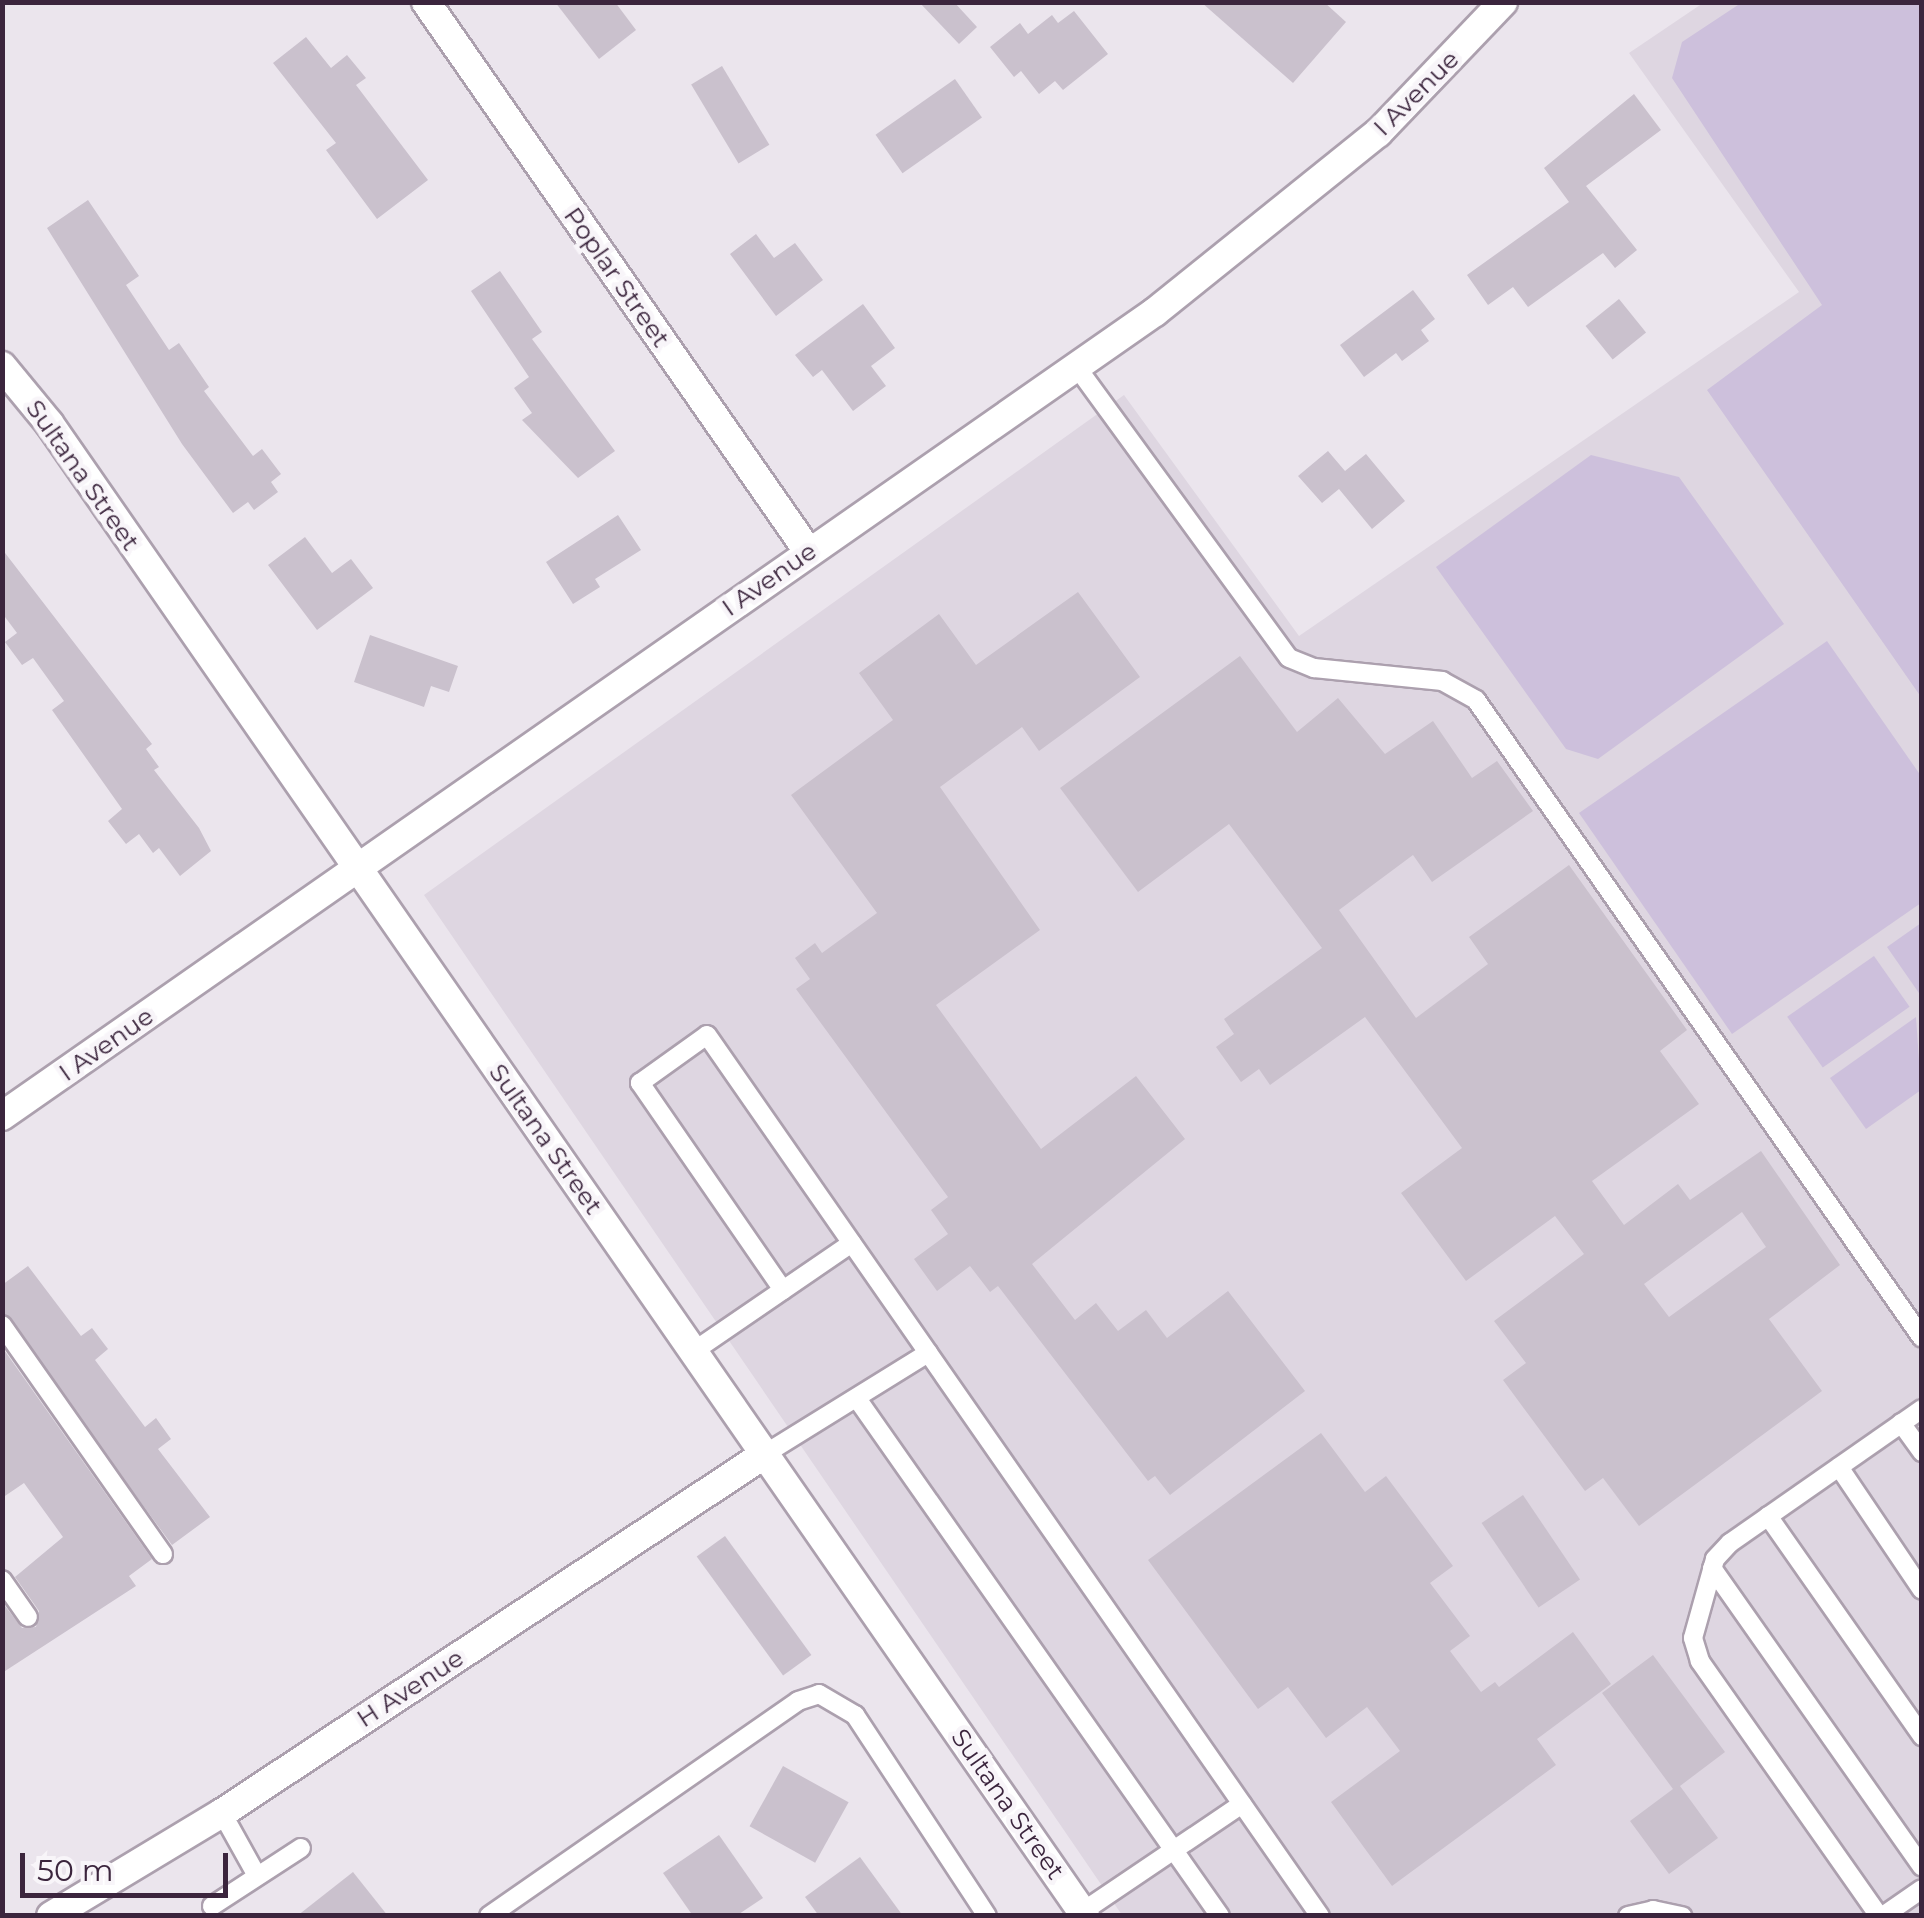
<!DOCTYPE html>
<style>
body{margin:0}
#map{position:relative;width:1924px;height:1918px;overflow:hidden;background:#ebe5ed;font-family:Montserrat,sans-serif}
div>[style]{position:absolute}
.built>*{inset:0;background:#ded6e1}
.green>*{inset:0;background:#cdc0dc;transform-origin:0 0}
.building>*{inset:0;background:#cac1cd;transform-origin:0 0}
.roads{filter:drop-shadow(2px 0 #aca0ae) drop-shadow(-2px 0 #aca0ae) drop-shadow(0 2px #aca0ae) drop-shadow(0 -2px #aca0ae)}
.service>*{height:18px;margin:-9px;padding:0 9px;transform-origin:9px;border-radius:9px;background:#fff}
.minor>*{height:28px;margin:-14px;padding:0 14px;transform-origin:14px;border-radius:14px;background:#fff}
.tertiary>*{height:28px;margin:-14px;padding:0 14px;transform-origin:14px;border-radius:14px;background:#fff}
.secondary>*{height:28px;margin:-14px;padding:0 14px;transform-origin:14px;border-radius:14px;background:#fff}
span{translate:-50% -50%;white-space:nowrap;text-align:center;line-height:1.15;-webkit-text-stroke:9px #f8f5f9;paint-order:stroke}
.street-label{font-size:25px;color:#3b253d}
.frame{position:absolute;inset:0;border:5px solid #3b253d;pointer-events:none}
.scale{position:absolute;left:20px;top:1853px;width:208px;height:45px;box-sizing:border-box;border:5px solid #3b253d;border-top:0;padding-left:12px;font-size:30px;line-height:35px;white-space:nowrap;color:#3b253d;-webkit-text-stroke:8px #f8f5f9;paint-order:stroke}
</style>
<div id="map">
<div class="built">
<div style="clip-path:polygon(1703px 3px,1921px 3px,1921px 1915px,1122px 1915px,424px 895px,1124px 395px,1299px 636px,1799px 292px,1629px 53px)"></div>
</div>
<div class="green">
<div style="clip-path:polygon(1741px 3px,1921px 3px,1921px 697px,1707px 390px,1822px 305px,1672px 78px,1682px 42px)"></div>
<div style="clip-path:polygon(1591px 455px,1679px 477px,1784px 624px,1598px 759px,1566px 749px,1436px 567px)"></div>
<div style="clip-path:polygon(1827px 641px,1921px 776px,1921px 903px,1732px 1034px,1579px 813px)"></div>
<div style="clip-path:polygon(1921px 923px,1921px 996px,1887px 947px)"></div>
<div style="left:1874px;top:956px;width:62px;height:106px;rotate:55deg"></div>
<div style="clip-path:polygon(1916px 1017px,1921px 1090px,1866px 1129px,1830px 1078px)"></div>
</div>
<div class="building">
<div style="clip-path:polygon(555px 2px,615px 2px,636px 30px,599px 59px)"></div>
<div style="clip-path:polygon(919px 2px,954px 2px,977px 27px,959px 44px)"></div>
<div style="clip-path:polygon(1201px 2px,1324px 2px,1346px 22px,1293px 83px)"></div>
<div style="clip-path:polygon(1074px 11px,1108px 54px,1063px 90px,1055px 81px,1039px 94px,1021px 71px,1014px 77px,990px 47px,1020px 23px,1028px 34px,1052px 15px,1058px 23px)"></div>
<div style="clip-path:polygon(306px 37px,331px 68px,347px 55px,366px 78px,356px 85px,428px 180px,377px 219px,326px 150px,336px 143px,273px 63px)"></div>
<div style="left:722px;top:66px;width:92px;height:36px;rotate:59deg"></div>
<div style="left:955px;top:79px;width:47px;height:97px;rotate:55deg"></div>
<div style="clip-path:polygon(1634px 94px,1661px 130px,1586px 186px,1637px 250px,1615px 268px,1603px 253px,1528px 307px,1513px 287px,1488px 305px,1467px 275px,1569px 202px,1544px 168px)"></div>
<div style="clip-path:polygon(88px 200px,139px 276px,126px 285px,169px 350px,179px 343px,209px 387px,204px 391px,253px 456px,262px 449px,281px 474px,271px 482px,278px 492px,254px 510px,248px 502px,233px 513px,182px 444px,47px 228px)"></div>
<div style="clip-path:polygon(756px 234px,774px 258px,795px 243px,823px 280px,776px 316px,730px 254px)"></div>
<div style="clip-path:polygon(500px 271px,542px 332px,532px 339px,615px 451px,578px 478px,522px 420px,532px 413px,514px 388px,529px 377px,471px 291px)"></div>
<div style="clip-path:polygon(1413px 290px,1435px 319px,1421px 330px,1429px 341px,1402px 361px,1396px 353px,1364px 377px,1340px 345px)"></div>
<div style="left:1619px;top:299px;width:43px;height:43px;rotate:51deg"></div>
<div style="clip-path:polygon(863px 304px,895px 348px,871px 366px,886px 386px,853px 411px,822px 370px,813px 377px,795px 355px)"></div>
<div style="clip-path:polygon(1328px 451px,1345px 471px,1366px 454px,1405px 501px,1372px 529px,1339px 489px,1322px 503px,1298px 476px)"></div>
<div style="clip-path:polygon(618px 515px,641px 550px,595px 579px,600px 587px,573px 604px,546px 562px)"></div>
<div style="clip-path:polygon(305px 537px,332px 573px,351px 559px,373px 588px,317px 630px,268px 565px)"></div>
<div style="clip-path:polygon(2px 549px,152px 744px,146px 749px,159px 767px,154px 770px,199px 828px,211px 851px,180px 876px,159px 848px,153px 853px,139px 834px,126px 844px,108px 821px,122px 809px,52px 710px,64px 701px,33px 658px,22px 665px,5px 642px,17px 633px,2px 613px)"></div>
<div style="clip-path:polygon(1078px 592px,1140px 677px,1039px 751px,1022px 727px,940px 787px,1040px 930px,936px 1005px,1041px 1149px,1136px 1076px,1185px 1139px,1032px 1264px,1075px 1320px,1096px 1303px,1118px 1331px,1146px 1310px,1167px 1338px,1228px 1291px,1305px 1391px,1170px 1495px,1155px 1476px,1148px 1481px,998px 1286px,990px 1292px,970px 1266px,937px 1291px,914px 1259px,948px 1234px,931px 1210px,948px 1197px,796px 989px,810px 979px,795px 958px,815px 943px,822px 953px,877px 913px,791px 795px,893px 720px,859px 673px,939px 614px,976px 665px)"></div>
<div style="clip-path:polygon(370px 635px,458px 666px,449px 692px,431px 686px,424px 707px,354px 682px)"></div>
<div style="clip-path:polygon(evenodd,1240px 656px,1297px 732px,1338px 698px,1385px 754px,1433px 721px,1472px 778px,1497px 761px,1533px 811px,1432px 882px,1413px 855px,1339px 910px,1416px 1018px,1488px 964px,1469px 937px,1569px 865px,1687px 1030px,1660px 1051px,1699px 1104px,1592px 1181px,1624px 1225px,1678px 1184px,1690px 1200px,1761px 1151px,1840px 1265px,1769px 1319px,1822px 1391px,1639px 1526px,1603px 1478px,1585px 1491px,1503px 1380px,1526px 1363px,1494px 1321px,1584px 1254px,1555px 1216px,1466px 1281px,1401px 1193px,1462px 1148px,1365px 1017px,1270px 1085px,1259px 1069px,1241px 1082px,1216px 1047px,1234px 1034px,1224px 1019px,1322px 948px,1229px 824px,1138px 892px,1060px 788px,1240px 656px,1742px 1212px,1766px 1247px,1669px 1317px,1644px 1284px,1742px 1212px)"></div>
<div style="clip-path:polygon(28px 1266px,81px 1336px,92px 1328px,108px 1349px,95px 1360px,145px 1427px,156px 1418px,171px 1439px,158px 1449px,210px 1517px,172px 1545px,2px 1313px,2px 1285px)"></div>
<div style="clip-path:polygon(2px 1347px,152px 1559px,129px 1576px,136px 1586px,2px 1673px,2px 1602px,22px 1628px,36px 1627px,39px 1611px,15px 1577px,63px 1537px,24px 1483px,2px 1498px)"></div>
<div style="clip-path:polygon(1321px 1433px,1365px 1492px,1386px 1476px,1453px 1566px,1430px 1583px,1470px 1636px,1450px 1651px,1481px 1692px,1495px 1682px,1499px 1687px,1573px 1632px,1611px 1684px,1537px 1739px,1556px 1765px,1392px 1886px,1331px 1802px,1400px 1751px,1367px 1707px,1326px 1738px,1288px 1687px,1258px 1709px,1148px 1560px)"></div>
<div style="left:1523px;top:1495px;width:102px;height:50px;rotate:56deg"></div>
<div style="left:725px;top:1536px;width:147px;height:35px;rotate:54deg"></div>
<div style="clip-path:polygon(1653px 1655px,1725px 1752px,1680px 1786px,1718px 1838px,1669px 1874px,1630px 1821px,1673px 1789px,1602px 1693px)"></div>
<div style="left:783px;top:1766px;width:75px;height:69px;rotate:29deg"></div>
<div style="clip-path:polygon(719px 1835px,763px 1898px,736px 1916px,693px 1916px,663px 1873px)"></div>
<div style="clip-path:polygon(860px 1857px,903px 1916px,819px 1916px,805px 1897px)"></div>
<div style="clip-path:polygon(353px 1872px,388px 1916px,297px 1916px)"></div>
</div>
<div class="roads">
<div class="service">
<div style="left:1076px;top:366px;width:361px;rotate:53.9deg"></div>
<div style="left:1289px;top:658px;width:27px;rotate:22deg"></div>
<div style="left:1314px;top:668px;width:129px;rotate:5.8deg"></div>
<div style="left:1442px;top:681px;width:39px;rotate:29deg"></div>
<div style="left:1476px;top:700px;width:778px;rotate:55.04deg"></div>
<div style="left:783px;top:1290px;width:252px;rotate:-124.6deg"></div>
<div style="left:640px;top:1083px;width:82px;rotate:-35.6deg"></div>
<div style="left:707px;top:1035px;width:1073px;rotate:55.17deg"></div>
<div style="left:2px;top:1325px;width:280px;rotate:54.9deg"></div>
<div style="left:694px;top:1351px;width:191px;rotate:-34.4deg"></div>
<div style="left:858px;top:1400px;width:630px;rotate:54.95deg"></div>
<div style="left:1901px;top:1423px;width:36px;rotate:54deg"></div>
<div style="left:765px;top:1454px;width:192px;rotate:-31.8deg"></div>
<div style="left:1839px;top:1467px;width:148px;rotate:56deg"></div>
<div style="left:1768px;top:1516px;width:269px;rotate:55deg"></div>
<div style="left:1712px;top:1568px;width:365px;rotate:54.9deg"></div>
<div style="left:2px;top:1580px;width:45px;rotate:54.9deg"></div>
<div style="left:222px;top:1813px;width:72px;rotate:60.9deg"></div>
<div style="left:212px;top:1906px;width:106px;rotate:-33.1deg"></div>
<div style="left:1082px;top:1912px;width:193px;rotate:-34deg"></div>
<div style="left:489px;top:1916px;width:376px;rotate:-34.8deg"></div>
<div style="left:798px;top:1701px;width:22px;rotate:-18deg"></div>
<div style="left:819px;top:1694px;width:42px;rotate:30.3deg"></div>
<div style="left:855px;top:1715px;width:240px;rotate:56.7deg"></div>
<div style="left:1628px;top:1916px;width:26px;rotate:-13deg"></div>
<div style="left:1653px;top:1910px;width:30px;rotate:12deg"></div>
<div style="left:1879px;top:1916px;width:312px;rotate:-125.1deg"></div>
<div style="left:1700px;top:1661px;width:24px;rotate:-107deg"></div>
<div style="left:1693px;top:1638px;width:82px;rotate:-74.4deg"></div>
<div style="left:1715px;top:1559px;width:22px;rotate:-47deg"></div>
<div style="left:1730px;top:1543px;width:234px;rotate:-34.9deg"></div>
<div style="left:1883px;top:1916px;width:47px;rotate:-34.7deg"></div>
</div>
<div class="minor">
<div style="left:426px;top:2px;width:669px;rotate:55.17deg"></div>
<div style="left:51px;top:1916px;width:200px;rotate:-31.1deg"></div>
<div style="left:222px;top:1813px;width:651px;rotate:-33.47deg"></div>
</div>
<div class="tertiary">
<div style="left:2px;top:366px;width:74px;rotate:50.5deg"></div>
<div style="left:49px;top:423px;width:1817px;rotate:55.24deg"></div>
</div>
<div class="secondary">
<div style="left:2px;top:1116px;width:1406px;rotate:-34.89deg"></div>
<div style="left:1155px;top:312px;width:286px;rotate:-38.8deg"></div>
<div style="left:1378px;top:133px;width:181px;rotate:-46.3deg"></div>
</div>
</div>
<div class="street-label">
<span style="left:1416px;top:93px;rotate:-45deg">I Avenue</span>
<span style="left:617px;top:277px;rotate:55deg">Poplar Street</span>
<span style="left:83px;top:475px;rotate:55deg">Sultana Street</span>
<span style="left:769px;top:579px;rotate:-35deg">I Avenue</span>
<span style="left:106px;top:1044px;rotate:-35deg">I Avenue</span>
<span style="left:546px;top:1139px;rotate:55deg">Sultana Street</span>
<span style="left:410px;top:1688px;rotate:-33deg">H Avenue</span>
<span style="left:1008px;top:1804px;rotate:55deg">Sultana Street</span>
</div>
<div class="frame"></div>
<div class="scale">50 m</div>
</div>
